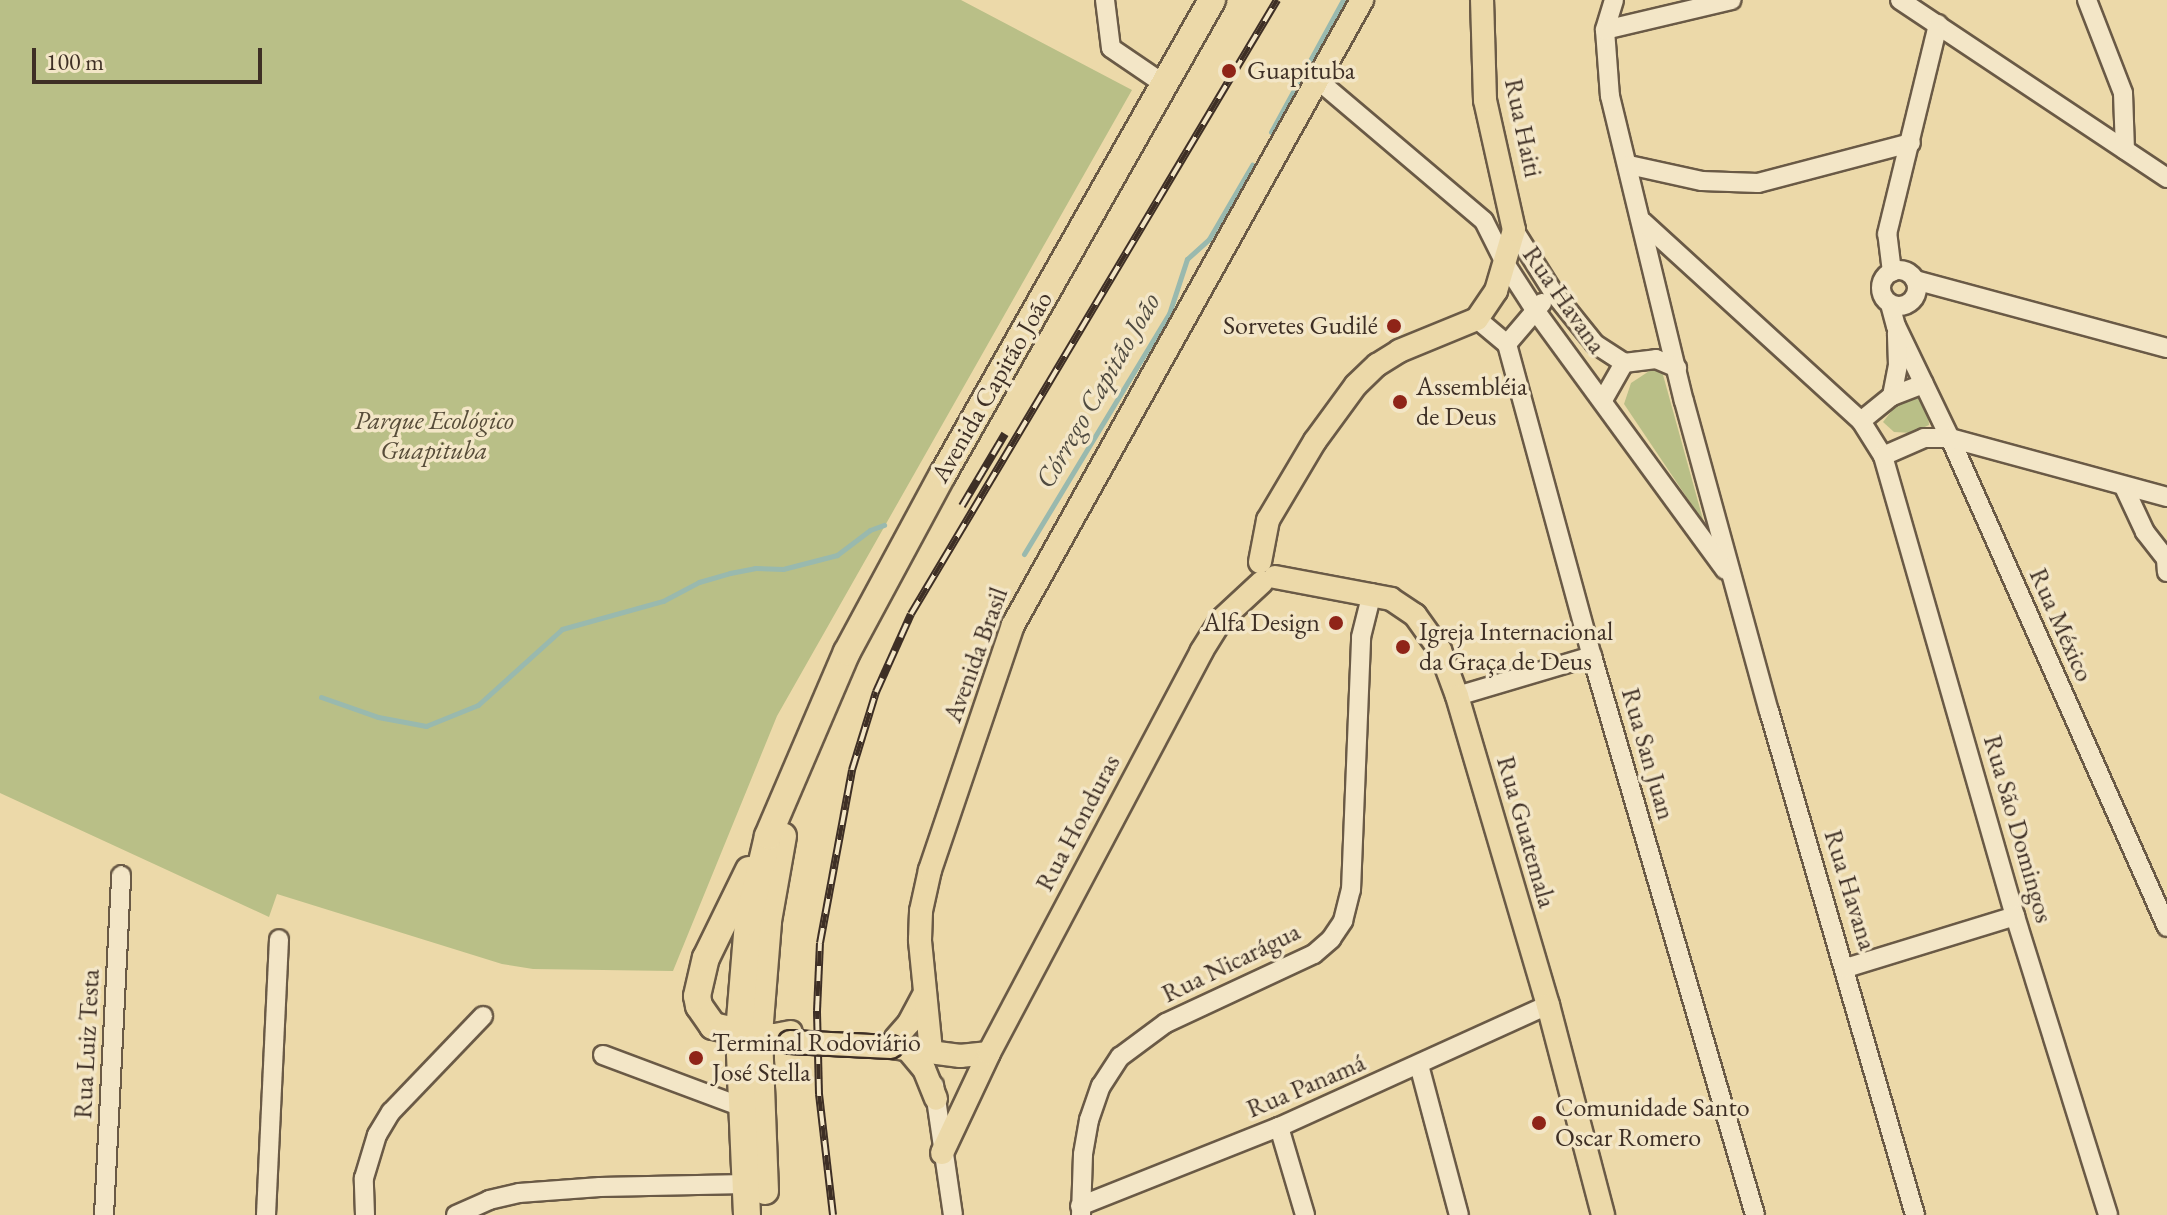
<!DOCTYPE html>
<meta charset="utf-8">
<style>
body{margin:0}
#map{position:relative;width:2167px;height:1215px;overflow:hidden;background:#ecd9a9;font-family:"EB Garamond",serif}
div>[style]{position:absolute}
.green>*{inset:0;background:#b9bf87}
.stream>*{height:5px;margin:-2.5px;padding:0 2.5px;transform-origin:2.5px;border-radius:2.5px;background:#99b9ae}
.roads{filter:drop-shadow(2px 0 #6a5a46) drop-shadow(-2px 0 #6a5a46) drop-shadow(0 2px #6a5a46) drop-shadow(0 -2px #6a5a46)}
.minor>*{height:18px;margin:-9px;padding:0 9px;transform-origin:9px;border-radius:9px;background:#f3e6c7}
.minor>.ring{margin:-9px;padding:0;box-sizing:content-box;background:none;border:18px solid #f3e6c7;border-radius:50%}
.major>*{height:22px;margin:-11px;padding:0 11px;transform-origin:11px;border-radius:11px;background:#ecd9a9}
.highway>*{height:26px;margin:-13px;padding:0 13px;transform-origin:13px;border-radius:13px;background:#ecd9a9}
.rail>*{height:8px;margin-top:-4px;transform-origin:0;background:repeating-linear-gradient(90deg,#f3e6c7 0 15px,#3e2f25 0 30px);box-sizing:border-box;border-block:2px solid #3e2f25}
.bridges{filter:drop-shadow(2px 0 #3e2f25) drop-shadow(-2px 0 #3e2f25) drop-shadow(0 2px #3e2f25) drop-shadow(0 -2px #3e2f25)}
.major-bridge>*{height:22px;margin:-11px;padding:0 11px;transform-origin:11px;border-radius:11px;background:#ecd9a9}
.dots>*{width:22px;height:22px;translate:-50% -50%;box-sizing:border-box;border:4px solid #f3e6c7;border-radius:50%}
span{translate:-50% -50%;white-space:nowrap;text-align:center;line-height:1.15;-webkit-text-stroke:7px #f3e6c7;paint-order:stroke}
.poi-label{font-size:26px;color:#3e2f25}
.left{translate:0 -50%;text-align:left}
.right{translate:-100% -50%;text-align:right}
.street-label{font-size:26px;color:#3e2f25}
.park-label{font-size:26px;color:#574c39;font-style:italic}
.water-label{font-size:28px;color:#504b40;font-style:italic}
.scale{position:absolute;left:32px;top:48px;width:230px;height:36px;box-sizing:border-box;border:4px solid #3e2f25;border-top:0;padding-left:10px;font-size:24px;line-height:28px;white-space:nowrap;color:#3e2f25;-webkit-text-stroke:6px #f3e6c7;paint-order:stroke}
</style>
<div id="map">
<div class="green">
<div style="clip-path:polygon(0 0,961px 0,1132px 90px,777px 716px,673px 971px,533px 969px,502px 964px,277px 894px,269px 917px,0 793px)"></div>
<div style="clip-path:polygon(1660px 364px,1704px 523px,1624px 404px,1631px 383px)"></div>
<div style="clip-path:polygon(1917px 393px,1928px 414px,1929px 425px,1912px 433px,1894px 432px,1883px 422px,1904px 395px)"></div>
</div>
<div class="stream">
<div style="left:1271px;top:132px;width:150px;rotate:-61.4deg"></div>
<div style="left:1024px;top:554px;width:280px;rotate:-58.9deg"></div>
<div style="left:1169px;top:314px;width:58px;rotate:-71.9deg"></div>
<div style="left:1187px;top:259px;width:30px;rotate:-42deg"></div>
<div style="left:1209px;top:239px;width:86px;rotate:-59.8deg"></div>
<div style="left:321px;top:697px;width:60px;rotate:19.3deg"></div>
<div style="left:378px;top:717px;width:49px;rotate:10.6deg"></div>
<div style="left:426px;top:726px;width:56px;rotate:-22deg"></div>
<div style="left:478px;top:705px;width:113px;rotate:-42.1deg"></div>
<div style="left:562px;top:629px;width:105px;rotate:-15.5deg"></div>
<div style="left:663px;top:601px;width:41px;rotate:-27.8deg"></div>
<div style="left:699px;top:582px;width:32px;rotate:-16deg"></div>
<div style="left:730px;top:573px;width:25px;rotate:-11deg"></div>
<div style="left:755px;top:568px;width:28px;rotate:2deg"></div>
<div style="left:783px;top:569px;width:56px;rotate:-14.5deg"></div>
<div style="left:837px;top:555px;width:41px;rotate:-37.1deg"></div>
<div style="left:870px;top:530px;width:15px;rotate:-20deg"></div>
</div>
<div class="roads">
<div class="minor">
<div style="left:1105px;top:0;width:48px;rotate:82.9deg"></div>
<div style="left:1111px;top:48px;width:64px;rotate:34.2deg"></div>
<div style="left:1614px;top:0;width:31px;rotate:107deg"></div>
<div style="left:1605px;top:30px;width:66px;rotate:85.7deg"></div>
<div style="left:1610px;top:96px;width:314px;rotate:76.4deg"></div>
<div style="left:1684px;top:401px;width:321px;rotate:74.7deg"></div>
<div style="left:1769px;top:711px;width:525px;rotate:73.84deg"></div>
<div style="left:1900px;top:0;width:321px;rotate:33.7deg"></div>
<div style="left:2087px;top:0;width:100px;rotate:68.8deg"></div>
<div style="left:2123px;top:93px;width:57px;rotate:88deg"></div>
<div style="left:1605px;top:30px;width:130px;rotate:-13.3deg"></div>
<div style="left:1319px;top:81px;width:216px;rotate:40.3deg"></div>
<div style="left:1484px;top:221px;width:49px;rotate:63.4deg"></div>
<div style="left:1506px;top:265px;width:54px;rotate:57.2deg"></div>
<div style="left:1535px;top:310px;width:322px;rotate:53.8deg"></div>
<div style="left:1629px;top:165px;width:75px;rotate:12.4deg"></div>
<div style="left:1702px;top:181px;width:56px;rotate:2deg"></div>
<div style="left:1758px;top:183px;width:158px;rotate:-14.7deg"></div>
<div style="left:1643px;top:222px;width:295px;rotate:42.4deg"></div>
<div style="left:1861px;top:421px;width:41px;rotate:57.8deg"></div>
<div style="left:1883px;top:456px;width:479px;rotate:74deg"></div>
<div style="left:2015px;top:916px;width:313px;rotate:72.7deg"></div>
<div style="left:1514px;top:230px;width:73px;rotate:57.8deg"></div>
<div style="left:1553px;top:292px;width:67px;rotate:51.1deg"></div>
<div style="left:1595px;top:344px;width:35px;rotate:33deg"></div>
<div style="left:1624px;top:363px;width:32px;rotate:-7deg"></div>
<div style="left:1656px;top:359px;width:23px;rotate:23deg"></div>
<div class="ring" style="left:1881px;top:270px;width:18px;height:18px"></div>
<div style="left:1892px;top:272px;width:38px;rotate:-97deg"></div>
<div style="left:1887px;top:234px;width:216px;rotate:-76.3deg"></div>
<div style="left:1915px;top:280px;width:261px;rotate:15.1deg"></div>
<div style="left:1890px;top:304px;width:23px;rotate:75deg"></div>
<div style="left:1896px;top:326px;width:124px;rotate:64.3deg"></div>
<div style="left:1950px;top:438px;width:535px;rotate:66.07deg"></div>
<div style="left:1477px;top:319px;width:39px;rotate:40deg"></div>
<div style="left:1507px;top:344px;width:323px;rotate:74.8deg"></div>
<div style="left:1592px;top:656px;width:582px;rotate:73.74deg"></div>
<div style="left:1507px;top:344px;width:54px;rotate:-49.5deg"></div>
<div style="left:1892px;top:396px;width:32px;rotate:-79deg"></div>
<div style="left:1898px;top:365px;width:32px;rotate:-92deg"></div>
<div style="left:1603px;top:400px;width:43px;rotate:-60.4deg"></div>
<div style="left:1861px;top:421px;width:40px;rotate:-39deg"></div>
<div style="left:1892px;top:396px;width:34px;rotate:-21deg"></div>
<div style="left:1883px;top:456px;width:45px;rotate:-23.7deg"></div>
<div style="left:1924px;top:438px;width:26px"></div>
<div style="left:1950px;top:438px;width:225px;rotate:15.2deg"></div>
<div style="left:2124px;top:487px;width:50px;rotate:65deg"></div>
<div style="left:2145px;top:532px;width:34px;rotate:52deg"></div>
<div style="left:2166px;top:559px;width:13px;rotate:86deg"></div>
<div style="left:1457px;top:696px;width:141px;rotate:-16.5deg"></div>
<div style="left:1846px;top:968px;width:177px;rotate:-17.1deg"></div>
<div style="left:603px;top:1055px;width:148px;rotate:20.5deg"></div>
<div style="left:1419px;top:1065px;width:155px;rotate:75.1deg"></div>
<div style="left:934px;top:1085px;width:131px;rotate:81.7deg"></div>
<div style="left:1279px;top:1127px;width:92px;rotate:73.5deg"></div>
<div style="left:1080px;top:1206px;width:214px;rotate:-21.7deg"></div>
<div style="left:1279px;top:1127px;width:295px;rotate:-24.4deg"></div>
<div style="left:104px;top:1215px;width:340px;rotate:-87.1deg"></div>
<div style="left:266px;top:1215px;width:276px;rotate:-87.3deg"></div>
<div style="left:365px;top:1215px;width:37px;rotate:-92deg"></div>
<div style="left:364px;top:1178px;width:45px;rotate:-73.2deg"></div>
<div style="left:377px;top:1135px;width:27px;rotate:-59deg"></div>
<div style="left:391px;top:1112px;width:133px;rotate:-46.2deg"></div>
<div style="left:456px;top:1215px;width:36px;rotate:-24deg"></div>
<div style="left:489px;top:1200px;width:31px;rotate:-13deg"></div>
<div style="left:519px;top:1193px;width:81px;rotate:-4.2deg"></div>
<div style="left:600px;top:1187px;width:146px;rotate:-1.2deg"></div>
<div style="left:1081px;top:1215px;width:61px;rotate:-88.1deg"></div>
<div style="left:1083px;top:1154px;width:35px;rotate:-80deg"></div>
<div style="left:1089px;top:1120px;width:36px;rotate:-71deg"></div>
<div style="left:1101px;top:1086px;width:35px;rotate:-57deg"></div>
<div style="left:1120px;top:1057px;width:57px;rotate:-36.5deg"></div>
<div style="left:1166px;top:1023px;width:163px;rotate:-25deg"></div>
<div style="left:1314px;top:954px;width:23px;rotate:-41deg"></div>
<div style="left:1331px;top:939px;width:22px;rotate:-56deg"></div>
<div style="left:1343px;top:921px;width:32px;rotate:-76deg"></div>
<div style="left:1351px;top:890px;width:253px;rotate:-87.7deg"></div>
<div style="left:1361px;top:637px;width:45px;rotate:-76deg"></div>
</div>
<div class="major">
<div style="left:1260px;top:562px;width:43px;rotate:-79.2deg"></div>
<div style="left:1268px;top:520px;width:92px;rotate:-59.3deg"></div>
<div style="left:1315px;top:441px;width:69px;rotate:-53.8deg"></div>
<div style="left:1356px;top:385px;width:29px;rotate:-44deg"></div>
<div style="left:1377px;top:365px;width:26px;rotate:-32deg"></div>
<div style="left:1399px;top:351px;width:84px;rotate:-22.3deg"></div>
<div style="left:1477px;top:319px;width:34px;rotate:-56deg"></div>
<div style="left:1496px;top:291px;width:64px;rotate:-73.6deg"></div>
<div style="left:1514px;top:230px;width:133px;rotate:-102.6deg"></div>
<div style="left:1485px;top:100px;width:100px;rotate:-91.7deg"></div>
<div style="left:1275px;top:577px;width:118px;rotate:10.7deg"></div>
<div style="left:1391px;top:599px;width:29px;rotate:34deg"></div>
<div style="left:1415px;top:615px;width:43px;rotate:54.5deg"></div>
<div style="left:1440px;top:650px;width:49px;rotate:69.7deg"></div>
<div style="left:1457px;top:696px;width:322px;rotate:73.6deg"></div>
<div style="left:1548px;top:1005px;width:217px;rotate:75.3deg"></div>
<div style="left:744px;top:1033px;width:31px;rotate:4deg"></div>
<div style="left:775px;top:1035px;width:16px;rotate:-11deg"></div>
<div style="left:896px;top:1038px;width:20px;rotate:-49deg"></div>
<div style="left:909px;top:1023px;width:34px;rotate:-62deg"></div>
<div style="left:891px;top:1047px;width:70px;rotate:7.4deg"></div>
<div style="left:960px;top:1056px;width:29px;rotate:-6deg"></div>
<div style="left:907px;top:1049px;width:26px;rotate:50deg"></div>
<div style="left:924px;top:1069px;width:32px;rotate:68deg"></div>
<div style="left:931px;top:1051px;width:112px;rotate:-95.7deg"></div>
<div style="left:920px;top:940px;width:29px;rotate:-88deg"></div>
<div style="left:921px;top:911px;width:42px;rotate:-77.6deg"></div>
<div style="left:930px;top:870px;width:259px;rotate:-71.3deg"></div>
<div style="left:1013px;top:625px;width:716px;rotate:-60.82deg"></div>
<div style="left:942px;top:1153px;width:110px;rotate:-64.8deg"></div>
<div style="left:989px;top:1053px;width:454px;rotate:-62.1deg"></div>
<div style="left:1201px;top:652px;width:36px;rotate:-58deg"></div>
<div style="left:1220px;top:621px;width:57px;rotate:-42.9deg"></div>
</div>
<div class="highway">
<div style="left:739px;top:1032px;width:27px;rotate:-167deg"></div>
<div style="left:713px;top:1026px;width:24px;rotate:-125deg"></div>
<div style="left:699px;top:1006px;width:10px;rotate:-101deg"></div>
<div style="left:697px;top:996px;width:39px;rotate:-77deg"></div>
<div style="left:706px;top:958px;width:98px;rotate:-64deg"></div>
<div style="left:765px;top:1191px;width:157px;rotate:-92.2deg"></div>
<div style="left:759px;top:1034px;width:113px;rotate:-85.4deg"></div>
<div style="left:768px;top:921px;width:86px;rotate:-80deg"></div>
<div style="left:747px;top:1215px;width:183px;rotate:-92.5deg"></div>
<div style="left:739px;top:1032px;width:110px;rotate:-85.3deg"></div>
<div style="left:748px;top:922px;width:88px;rotate:-76.9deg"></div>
<div style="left:768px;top:836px;width:200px;rotate:-66.8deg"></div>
<div style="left:847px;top:652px;width:202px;rotate:-61.7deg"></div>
<div style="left:943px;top:474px;width:545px;rotate:-60.42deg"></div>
</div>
</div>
<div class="rail">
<div style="left:962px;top:506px;width:84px;rotate:-59.2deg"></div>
<div style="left:833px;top:1215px;width:122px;rotate:-96.6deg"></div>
<div style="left:819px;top:1094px;width:83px;rotate:-91.4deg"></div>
<div style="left:817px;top:1011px;width:68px;rotate:-87.5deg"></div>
<div style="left:820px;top:943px;width:176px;rotate:-79.5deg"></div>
<div style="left:852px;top:770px;width:82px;rotate:-72.9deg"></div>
<div style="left:876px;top:692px;width:85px;rotate:-65.8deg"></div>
<div style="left:911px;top:614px;width:715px;rotate:-59.2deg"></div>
</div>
<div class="bridges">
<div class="major-bridge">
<div style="left:790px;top:1042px;width:101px;rotate:2.8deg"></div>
</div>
</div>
<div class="dots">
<div style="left:1229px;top:71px;background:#8f2418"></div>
<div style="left:1394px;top:326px;background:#8f2418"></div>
<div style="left:1400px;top:402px;background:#8f2418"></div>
<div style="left:1336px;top:623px;background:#8f2418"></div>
<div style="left:1403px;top:647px;background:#8f2418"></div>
<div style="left:696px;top:1058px;background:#8f2418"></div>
<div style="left:1539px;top:1123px;background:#8f2418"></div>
</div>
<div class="poi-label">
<span class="left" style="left:1247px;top:71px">Guapituba</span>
<span class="right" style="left:1378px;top:326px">Sorvetes Gudilé</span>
<span class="left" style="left:1416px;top:402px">Assembléia<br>de Deus</span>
<span class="right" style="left:1320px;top:623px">Alfa Design</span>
<span class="left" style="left:1419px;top:647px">Igreja Internacional<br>da Graça de Deus</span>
<span class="left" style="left:712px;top:1058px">Terminal Rodoviário<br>José Stella</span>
<span class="left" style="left:1555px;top:1123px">Comunidade Santo<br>Oscar Romero</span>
</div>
<div class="street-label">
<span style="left:1523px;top:128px;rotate:78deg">Rua Haiti</span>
<span style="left:1564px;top:300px;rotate:55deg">Rua Havana</span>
<span style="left:992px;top:387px;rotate:-60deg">Avenida Capitão João</span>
<span style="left:2061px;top:625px;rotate:66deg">Rua México</span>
<span style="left:976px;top:655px;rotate:-70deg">Avenida Brasil</span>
<span style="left:1648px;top:754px;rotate:74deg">Rua San Juan</span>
<span style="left:1078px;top:823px;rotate:-62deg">Rua Honduras</span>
<span style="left:2018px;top:829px;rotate:74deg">Rua São Domingos</span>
<span style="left:1526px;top:832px;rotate:74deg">Rua Guatemala</span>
<span style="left:1850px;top:890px;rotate:73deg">Rua Havana</span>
<span style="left:1231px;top:963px;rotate:-26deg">Rua Nicarágua</span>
<span style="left:87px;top:1044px;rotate:-87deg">Rua Luiz Testa</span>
<span style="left:1306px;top:1086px;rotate:-23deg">Rua Panamá</span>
</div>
<div class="park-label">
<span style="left:434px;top:436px">Parque Ecológico<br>Guapituba</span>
</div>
<div class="water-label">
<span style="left:1097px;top:390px;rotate:-60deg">Córrego Capitão João</span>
</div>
<div class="scale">100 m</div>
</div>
